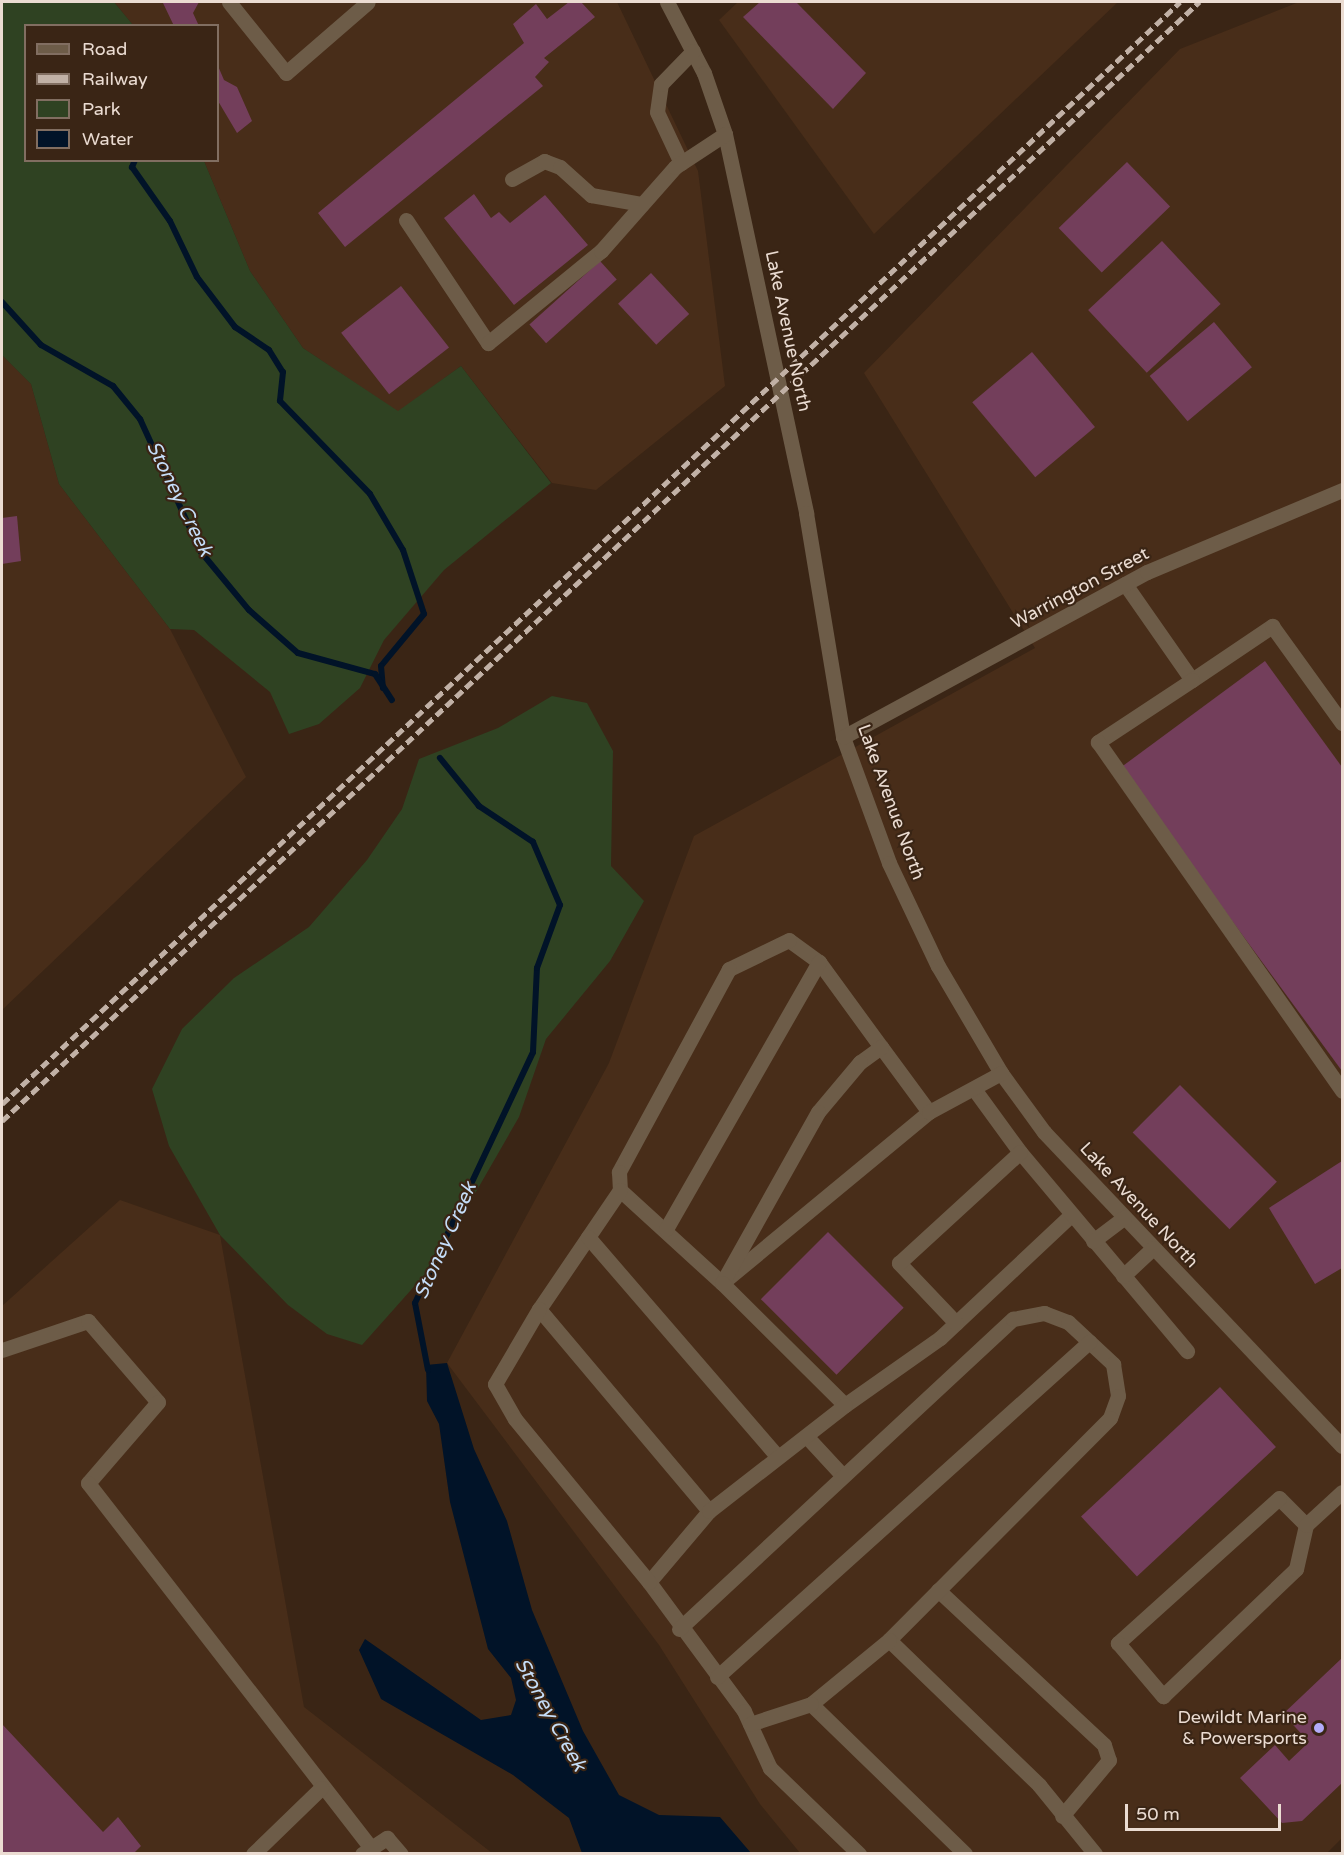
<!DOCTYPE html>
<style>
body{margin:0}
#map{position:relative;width:1344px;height:1855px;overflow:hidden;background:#3a2515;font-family:"Varela Round",sans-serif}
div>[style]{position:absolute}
.built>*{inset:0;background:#482d19}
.green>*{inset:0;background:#2f4222}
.water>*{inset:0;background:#011328}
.stream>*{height:6px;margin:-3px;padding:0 3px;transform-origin:3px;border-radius:3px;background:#011328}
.building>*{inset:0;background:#733e5b;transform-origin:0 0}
.minor>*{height:15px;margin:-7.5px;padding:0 7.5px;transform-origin:7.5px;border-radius:7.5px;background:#6d5c48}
.rail>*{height:4.5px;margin-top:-2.25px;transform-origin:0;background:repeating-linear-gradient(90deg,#c1b1a6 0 9px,transparent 0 13.5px)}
.dots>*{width:16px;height:16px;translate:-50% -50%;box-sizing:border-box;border:3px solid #3a2515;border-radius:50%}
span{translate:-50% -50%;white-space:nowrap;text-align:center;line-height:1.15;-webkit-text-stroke:4.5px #3a2515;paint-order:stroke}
.street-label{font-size:18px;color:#ebdcd2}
.poi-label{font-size:18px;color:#ebdcd2}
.right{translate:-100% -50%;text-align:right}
.water-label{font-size:20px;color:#c5ddf8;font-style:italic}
.frame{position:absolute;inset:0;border:3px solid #ebdcd2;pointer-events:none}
.legend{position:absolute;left:24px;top:24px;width:195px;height:138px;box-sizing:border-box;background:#3a2515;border:2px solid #816e61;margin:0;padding:8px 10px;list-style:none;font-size:18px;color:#ebdcd2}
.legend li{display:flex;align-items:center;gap:12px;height:30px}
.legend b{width:30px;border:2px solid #816e61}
.scale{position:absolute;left:1125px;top:1804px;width:156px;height:27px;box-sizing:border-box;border:3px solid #ebdcd2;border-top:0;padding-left:8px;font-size:18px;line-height:21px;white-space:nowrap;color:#ebdcd2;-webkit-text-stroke:4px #3a2515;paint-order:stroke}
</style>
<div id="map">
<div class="built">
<div style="clip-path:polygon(114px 2px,617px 2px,698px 171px,725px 386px,596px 490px,552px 483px,461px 366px,398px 412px,303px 348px,250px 271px,204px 161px,218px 160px,218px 26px,133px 25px)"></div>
<div style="clip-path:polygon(738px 2px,1118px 2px,874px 234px,719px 20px)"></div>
<div style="clip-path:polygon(1299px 2px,1342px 2px,1342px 1838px,1326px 1854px,800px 1853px,760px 1804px,659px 1645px,447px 1363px,609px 1063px,694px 836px,1035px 648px,864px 373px,1180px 49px)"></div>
<div style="clip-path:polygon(2px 355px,31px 384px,59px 484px,170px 629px,246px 777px,2px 1010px)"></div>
<div style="clip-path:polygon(120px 1200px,220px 1235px,304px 1707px,492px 1853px,2px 1853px,2px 1306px)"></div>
</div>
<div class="green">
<div style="clip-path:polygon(2px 2px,114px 2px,133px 25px,26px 26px,26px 160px,204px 161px,250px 271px,303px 348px,398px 411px,461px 366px,551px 483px,444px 570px,384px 640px,360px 688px,319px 724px,289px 734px,270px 692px,194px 630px,170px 629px,59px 484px,31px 384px,2px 355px)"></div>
<div style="clip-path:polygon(552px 696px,587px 703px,613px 751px,611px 866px,644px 901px,610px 961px,546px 1039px,519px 1117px,435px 1263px,362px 1345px,327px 1334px,288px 1305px,220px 1235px,169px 1146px,152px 1089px,182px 1029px,234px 978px,309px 927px,367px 860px,402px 809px,419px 759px,498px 728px)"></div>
</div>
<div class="water">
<div style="clip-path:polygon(447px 1363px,474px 1449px,507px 1521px,532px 1610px,583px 1731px,619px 1795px,659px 1815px,720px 1817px,751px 1853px,582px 1853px,569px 1818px,513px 1775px,381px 1699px,359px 1650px,365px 1639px,481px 1720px,511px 1715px,516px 1700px,511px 1678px,488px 1649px,450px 1502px,439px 1424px,427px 1401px,426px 1365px)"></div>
</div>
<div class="stream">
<div style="left:135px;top:160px;width:8px;rotate:113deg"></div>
<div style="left:132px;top:167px;width:66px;rotate:54.9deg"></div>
<div style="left:170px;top:221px;width:62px;rotate:64.3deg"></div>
<div style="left:197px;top:277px;width:63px;rotate:52.8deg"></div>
<div style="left:235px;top:327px;width:41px;rotate:34.1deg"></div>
<div style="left:269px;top:350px;width:26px;rotate:58deg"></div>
<div style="left:283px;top:372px;width:29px;rotate:96deg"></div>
<div style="left:280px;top:401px;width:129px;rotate:45.9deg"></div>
<div style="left:370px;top:494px;width:65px;rotate:59.5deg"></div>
<div style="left:403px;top:550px;width:67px;rotate:71.8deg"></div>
<div style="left:424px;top:614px;width:67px;rotate:129.6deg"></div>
<div style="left:381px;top:666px;width:22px;rotate:85deg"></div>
<div style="left:2px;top:302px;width:58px;rotate:47.8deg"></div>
<div style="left:41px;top:345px;width:83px;rotate:29.7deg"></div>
<div style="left:113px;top:386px;width:43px;rotate:50.7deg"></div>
<div style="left:140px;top:419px;width:146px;rotate:65.4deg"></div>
<div style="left:201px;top:552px;width:75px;rotate:50.4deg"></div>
<div style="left:249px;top:610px;width:65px;rotate:41.3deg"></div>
<div style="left:298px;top:653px;width:80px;rotate:15.3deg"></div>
<div style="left:375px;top:674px;width:31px;rotate:57deg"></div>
<div style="left:428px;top:1370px;width:68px;rotate:-101deg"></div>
<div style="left:415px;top:1303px;width:277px;rotate:-64.8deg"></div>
<div style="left:533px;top:1052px;width:84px;rotate:-87.3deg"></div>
<div style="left:537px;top:968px;width:67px;rotate:-69.9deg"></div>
<div style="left:560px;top:905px;width:69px;rotate:-113.2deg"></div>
<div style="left:533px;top:842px;width:65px;rotate:-146.3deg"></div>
<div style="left:479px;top:806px;width:62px;rotate:-129.1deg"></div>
</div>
<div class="building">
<div style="clip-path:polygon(199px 2px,193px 13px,199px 26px,174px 26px,163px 3px)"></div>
<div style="clip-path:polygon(569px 2px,581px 2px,595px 17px,544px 58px,549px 62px,535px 77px,543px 86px,345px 247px,318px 213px,524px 43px,513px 24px,536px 4px,547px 19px)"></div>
<div style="clip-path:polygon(760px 2px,796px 2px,866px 73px,833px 109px,743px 17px)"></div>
<div style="clip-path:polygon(218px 66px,224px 80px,237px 87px,252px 121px,237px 133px,218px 101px)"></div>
<div style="left:1127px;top:162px;width:62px;height:95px;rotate:46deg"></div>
<div style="clip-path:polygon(474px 194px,491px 218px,499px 212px,510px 223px,545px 195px,588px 245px,514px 305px,444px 218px)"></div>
<div style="left:1162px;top:241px;width:86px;height:101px;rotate:47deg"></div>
<div style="left:600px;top:261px;width:25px;height:95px;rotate:48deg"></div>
<div style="left:651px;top:273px;width:56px;height:45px;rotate:47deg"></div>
<div style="left:401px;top:286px;width:78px;height:76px;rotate:52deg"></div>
<div style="left:1214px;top:322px;width:59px;height:84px;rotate:50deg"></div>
<div style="left:1032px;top:352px;width:98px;height:78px;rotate:50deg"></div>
<div style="clip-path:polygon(17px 516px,21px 561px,2px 564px,2px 518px)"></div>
<div style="clip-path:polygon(1265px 661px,1342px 767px,1342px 1071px,1120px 768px)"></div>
<div style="left:1180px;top:1085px;width:137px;height:67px;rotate:45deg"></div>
<div style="clip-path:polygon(1342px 1161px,1342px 1268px,1315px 1284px,1269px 1208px)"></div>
<div style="left:828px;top:1232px;width:107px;height:95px;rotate:45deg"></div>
<div style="left:1220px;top:1387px;width:82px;height:190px;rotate:47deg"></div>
<div style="clip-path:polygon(1342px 1658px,1342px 1783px,1302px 1821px,1282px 1823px,1240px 1778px,1275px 1745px,1289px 1761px,1309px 1742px,1283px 1714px)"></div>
<div style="clip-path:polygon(2px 1724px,103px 1832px,118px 1817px,141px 1846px,133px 1854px,2px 1854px)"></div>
</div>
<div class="minor">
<div style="left:229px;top:2px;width:91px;rotate:51.2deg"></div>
<div style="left:286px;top:73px;width:108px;rotate:-40.9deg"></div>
<div style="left:667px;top:2px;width:80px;rotate:62.5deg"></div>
<div style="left:704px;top:73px;width:65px;rotate:71deg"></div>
<div style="left:725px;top:134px;width:388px;rotate:77.9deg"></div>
<div style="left:806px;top:513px;width:227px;rotate:80.6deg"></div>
<div style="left:843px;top:737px;width:134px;rotate:69.9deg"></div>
<div style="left:889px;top:863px;width:114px;rotate:64.6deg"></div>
<div style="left:938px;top:966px;width:124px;rotate:59.5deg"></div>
<div style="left:1001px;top:1073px;width:73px;rotate:53.9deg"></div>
<div style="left:1044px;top:1132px;width:433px;rotate:46.5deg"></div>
<div style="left:681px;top:163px;width:56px;rotate:-115.2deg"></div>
<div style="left:657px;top:112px;width:28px;rotate:-82deg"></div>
<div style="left:661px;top:84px;width:46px;rotate:-45.9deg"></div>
<div style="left:512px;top:179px;width:37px;rotate:-29deg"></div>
<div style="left:544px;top:161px;width:17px;rotate:21deg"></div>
<div style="left:560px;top:167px;width:42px;rotate:42.1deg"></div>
<div style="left:591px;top:195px;width:52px;rotate:10deg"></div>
<div style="left:406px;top:220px;width:148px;rotate:56.3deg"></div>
<div style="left:488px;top:343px;width:146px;rotate:-39.2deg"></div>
<div style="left:601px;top:251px;width:112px;rotate:-48.6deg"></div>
<div style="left:675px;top:167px;width:60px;rotate:-33.4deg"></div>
<div style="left:1125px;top:584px;width:117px;rotate:55.1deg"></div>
<div style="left:1192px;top:680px;width:97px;rotate:-34deg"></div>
<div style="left:1272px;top:626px;width:120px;rotate:54.2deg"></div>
<div style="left:1192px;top:680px;width:113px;rotate:146.6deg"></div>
<div style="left:1098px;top:742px;width:426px;rotate:55deg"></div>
<div style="left:843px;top:737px;width:346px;rotate:-28.5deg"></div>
<div style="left:1147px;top:572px;width:212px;rotate:-22.8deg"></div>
<div style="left:881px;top:1047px;width:105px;rotate:-126.1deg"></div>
<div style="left:819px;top:962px;width:37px;rotate:-144deg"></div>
<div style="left:789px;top:940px;width:67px;rotate:154.2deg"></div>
<div style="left:729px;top:969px;width:231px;rotate:118.5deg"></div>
<div style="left:619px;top:1172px;width:18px;rotate:87deg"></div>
<div style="left:620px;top:1190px;width:138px;rotate:42.4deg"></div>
<div style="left:722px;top:1283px;width:268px;rotate:-39.6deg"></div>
<div style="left:929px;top:1112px;width:81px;rotate:-126.4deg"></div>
<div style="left:881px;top:1047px;width:26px;rotate:144deg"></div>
<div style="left:860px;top:1062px;width:65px;rotate:130deg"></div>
<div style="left:818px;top:1112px;width:196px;rotate:119.3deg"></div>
<div style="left:722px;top:1283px;width:173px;rotate:44.8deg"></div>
<div style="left:845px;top:1405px;width:116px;rotate:-35.2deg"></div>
<div style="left:940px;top:1338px;width:180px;rotate:-43.2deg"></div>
<div style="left:974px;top:1089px;width:78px;rotate:53.9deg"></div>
<div style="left:1020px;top:1152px;width:260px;rotate:50deg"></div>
<div style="left:929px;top:1112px;width:82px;rotate:-28.4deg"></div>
<div style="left:620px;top:1190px;width:144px;rotate:124.2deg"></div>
<div style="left:539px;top:1309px;width:264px;rotate:49.9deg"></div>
<div style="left:709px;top:1511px;width:93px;rotate:130.2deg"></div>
<div style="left:649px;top:1582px;width:160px;rotate:53.6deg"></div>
<div style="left:744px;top:1711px;width:63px;rotate:65.5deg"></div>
<div style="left:770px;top:1768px;width:124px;rotate:44deg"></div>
<div style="left:666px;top:1229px;width:308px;rotate:-60.2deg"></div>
<div style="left:588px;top:1237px;width:289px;rotate:49.2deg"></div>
<div style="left:1093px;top:1241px;width:39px;rotate:-37deg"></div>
<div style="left:1123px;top:1276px;width:41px;rotate:-43deg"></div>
<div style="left:539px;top:1309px;width:87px;rotate:120.4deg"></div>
<div style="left:495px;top:1384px;width:40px;rotate:60.3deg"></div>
<div style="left:515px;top:1419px;width:211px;rotate:50.6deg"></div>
<div style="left:956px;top:1323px;width:83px;rotate:-133.5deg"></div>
<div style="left:899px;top:1263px;width:164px;rotate:-42.5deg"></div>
<div style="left:2px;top:1350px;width:91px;rotate:-18.6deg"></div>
<div style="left:88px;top:1321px;width:107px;rotate:49.2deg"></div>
<div style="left:158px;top:1402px;width:107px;rotate:130.8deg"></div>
<div style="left:88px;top:1483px;width:462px;rotate:52.2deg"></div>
<div style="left:807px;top:1437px;width:53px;rotate:47.3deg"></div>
<div style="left:709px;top:1511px;width:172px;rotate:-37.9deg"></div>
<div style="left:1306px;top:1525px;width:38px;rotate:-135deg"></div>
<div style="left:1279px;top:1498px;width:217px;rotate:138deg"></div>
<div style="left:1118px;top:1643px;width:70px;rotate:49.7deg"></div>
<div style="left:1163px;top:1696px;width:184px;rotate:-43.7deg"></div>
<div style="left:1296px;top:1569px;width:45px;rotate:-77.2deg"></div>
<div style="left:1306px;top:1525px;width:49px;rotate:-42.5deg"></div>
<div style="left:938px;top:1590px;width:227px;rotate:43deg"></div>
<div style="left:1104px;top:1745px;width:16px;rotate:72deg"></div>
<div style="left:1109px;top:1760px;width:73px;rotate:130deg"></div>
<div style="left:679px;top:1629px;width:456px;rotate:-42.9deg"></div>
<div style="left:1013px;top:1319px;width:32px;rotate:-11deg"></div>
<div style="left:1044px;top:1313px;width:26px;rotate:21deg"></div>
<div style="left:1068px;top:1322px;width:62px;rotate:43deg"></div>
<div style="left:1113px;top:1364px;width:32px;rotate:81deg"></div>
<div style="left:1118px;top:1396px;width:23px;rotate:110deg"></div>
<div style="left:1110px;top:1418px;width:313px;rotate:134.9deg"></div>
<div style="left:889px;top:1640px;width:209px;rotate:44deg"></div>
<div style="left:1039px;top:1785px;width:89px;rotate:50.9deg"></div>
<div style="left:889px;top:1640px;width:101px;rotate:140.6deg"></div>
<div style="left:811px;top:1704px;width:215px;rotate:44.2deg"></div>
<div style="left:717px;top:1677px;width:501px;rotate:-42deg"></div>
<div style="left:750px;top:1724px;width:64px;rotate:-18.2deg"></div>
<div style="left:253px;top:1854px;width:95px;rotate:-44.1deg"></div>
<div style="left:362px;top:1854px;width:30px;rotate:-33deg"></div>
<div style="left:387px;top:1838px;width:21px;rotate:49deg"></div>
</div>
<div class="rail">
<div style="left:2px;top:1104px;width:1613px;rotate:-43.09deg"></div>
<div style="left:2px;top:1121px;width:1639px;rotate:-43.07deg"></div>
</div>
<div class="dots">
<div style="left:1319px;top:1728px;background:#b3acf9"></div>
</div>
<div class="street-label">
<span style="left:788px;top:331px;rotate:78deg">Lake Avenue North</span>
<span style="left:1080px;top:588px;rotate:-28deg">Warrington Street</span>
<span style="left:891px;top:802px;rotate:70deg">Lake Avenue North</span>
<span style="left:1139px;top:1205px;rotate:47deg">Lake Avenue North</span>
</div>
<div class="poi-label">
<span class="right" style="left:1307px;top:1728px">Dewildt Marine<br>&amp; Powersports</span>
</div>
<div class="water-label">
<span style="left:179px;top:499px;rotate:64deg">Stoney Creek</span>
<span style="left:446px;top:1241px;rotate:-66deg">Stoney Creek</span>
<span style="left:550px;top:1715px;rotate:61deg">Stoney Creek</span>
</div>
<div class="frame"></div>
<ul class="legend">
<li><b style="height:8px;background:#6d5c48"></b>Road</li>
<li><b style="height:8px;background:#c1b1a6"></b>Railway</li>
<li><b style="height:16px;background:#2f4222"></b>Park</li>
<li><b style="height:16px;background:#011328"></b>Water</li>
</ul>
<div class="scale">50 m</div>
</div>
